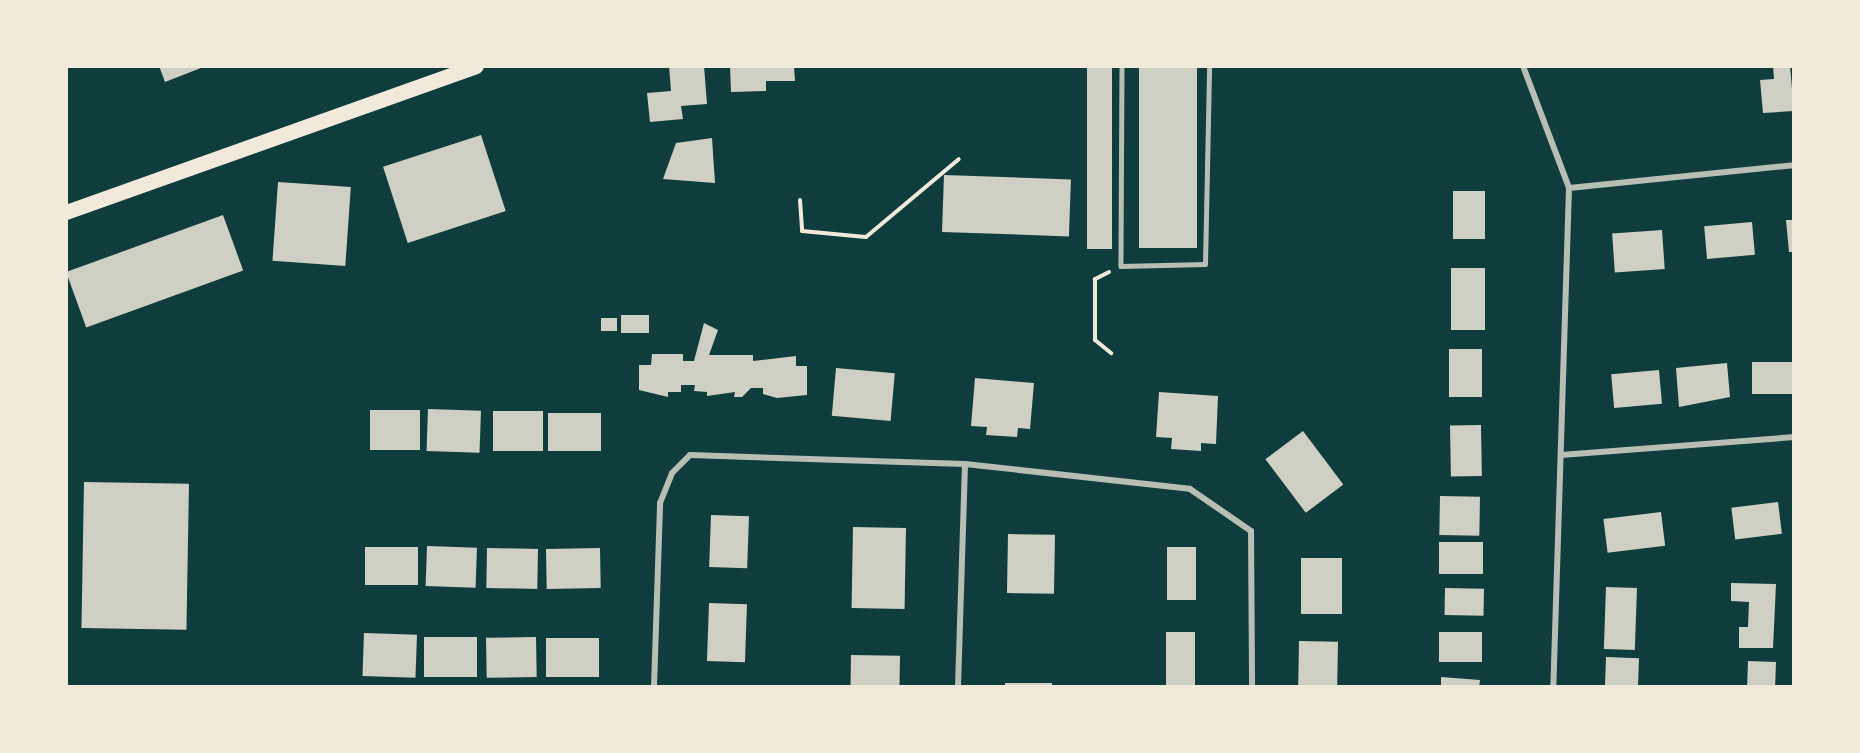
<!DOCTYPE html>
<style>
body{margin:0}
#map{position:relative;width:1860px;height:753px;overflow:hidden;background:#0f3d3e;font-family:Mulish,sans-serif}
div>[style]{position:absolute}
.building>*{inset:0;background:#cfcfc3;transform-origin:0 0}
.path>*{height:4px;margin:-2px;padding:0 2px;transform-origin:2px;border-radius:2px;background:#f1e9da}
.service>*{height:4.5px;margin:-2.25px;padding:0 2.25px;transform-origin:2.25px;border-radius:2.25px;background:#b8beb3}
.minor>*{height:6px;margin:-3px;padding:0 3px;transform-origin:3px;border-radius:3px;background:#b8beb3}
.primary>*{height:15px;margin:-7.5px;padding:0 7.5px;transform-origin:7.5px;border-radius:7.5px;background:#f1e9da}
span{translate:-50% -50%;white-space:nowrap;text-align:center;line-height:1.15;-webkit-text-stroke:4.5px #f1e9da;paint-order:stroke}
.frame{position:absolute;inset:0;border:68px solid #f1e9da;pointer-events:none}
</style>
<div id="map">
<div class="building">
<div style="clip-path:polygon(159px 66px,206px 66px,165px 82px)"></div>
<div style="clip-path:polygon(669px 66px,704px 66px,707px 104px,681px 106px,683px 119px,650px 122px,647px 93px,671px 91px)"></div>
<div style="clip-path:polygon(730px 66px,794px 66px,795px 81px,766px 81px,766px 91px,731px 92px)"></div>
<div style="left:1087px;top:66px;width:25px;height:183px"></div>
<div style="left:1139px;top:66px;width:58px;height:182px"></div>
<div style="clip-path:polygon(1773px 66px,1790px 66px,1794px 111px,1763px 113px,1760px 80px,1774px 79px)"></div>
<div style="left:481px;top:135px;width:80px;height:103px;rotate:72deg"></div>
<div style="clip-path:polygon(712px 138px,715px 183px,663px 179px,676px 143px)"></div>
<div style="left:944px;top:175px;width:127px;height:57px;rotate:2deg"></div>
<div style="left:278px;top:182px;width:73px;height:79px;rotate:4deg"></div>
<div style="left:1453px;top:191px;width:32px;height:48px"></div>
<div style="left:223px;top:215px;width:59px;height:167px;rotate:70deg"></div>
<div style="clip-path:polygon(1786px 220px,1794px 220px,1794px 252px,1789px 252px)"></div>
<div style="left:1752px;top:222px;width:33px;height:48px;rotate:85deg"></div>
<div style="left:1662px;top:230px;width:39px;height:50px;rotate:86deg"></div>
<div style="left:1451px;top:268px;width:34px;height:62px"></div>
<div style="left:621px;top:315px;width:28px;height:18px"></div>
<div style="left:617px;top:318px;width:13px;height:16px;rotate:90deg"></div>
<div style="clip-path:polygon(704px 323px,718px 330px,709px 355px,753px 355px,753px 361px,796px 356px,796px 366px,807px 366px,807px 395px,777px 398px,763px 394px,763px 388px,751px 388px,742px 397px,734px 397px,735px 392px,707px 396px,707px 392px,694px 391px,695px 385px,681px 385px,681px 392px,668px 392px,668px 397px,639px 390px,639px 365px,651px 365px,652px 354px,683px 354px,683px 361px,694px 361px)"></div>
<div style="left:1449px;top:349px;width:33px;height:48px"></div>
<div style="left:1794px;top:362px;width:32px;height:42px;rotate:90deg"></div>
<div style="clip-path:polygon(1727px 363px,1730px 397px,1679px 407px,1676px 368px)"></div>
<div style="left:836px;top:368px;width:59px;height:48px;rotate:5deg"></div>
<div style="left:1659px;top:370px;width:34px;height:48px;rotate:85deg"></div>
<div style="clip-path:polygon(975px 378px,1034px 383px,1030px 429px,1018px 428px,1017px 437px,986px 435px,987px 427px,971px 426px)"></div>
<div style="clip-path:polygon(1159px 392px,1218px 396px,1216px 444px,1201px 443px,1201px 451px,1171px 449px,1172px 438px,1156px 437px)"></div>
<div style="left:428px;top:409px;width:53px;height:42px;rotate:2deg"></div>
<div style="left:370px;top:410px;width:50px;height:40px"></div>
<div style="left:493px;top:411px;width:50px;height:40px"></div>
<div style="left:548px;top:413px;width:53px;height:38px"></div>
<div style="left:1481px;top:425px;width:51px;height:31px;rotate:89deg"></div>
<div style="left:1303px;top:431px;width:67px;height:47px;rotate:53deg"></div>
<div style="left:84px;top:482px;width:105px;height:146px;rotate:1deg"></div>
<div style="left:1440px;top:496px;width:40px;height:39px;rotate:1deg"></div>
<div style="left:1778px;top:502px;width:32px;height:47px;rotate:83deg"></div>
<div style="left:1661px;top:512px;width:34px;height:58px;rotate:83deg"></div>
<div style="left:711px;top:515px;width:38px;height:52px;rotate:2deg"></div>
<div style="left:853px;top:527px;width:53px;height:81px;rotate:1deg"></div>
<div style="left:1008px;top:534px;width:47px;height:59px;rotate:1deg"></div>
<div style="left:1439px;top:542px;width:44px;height:32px"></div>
<div style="left:427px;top:546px;width:50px;height:40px;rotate:2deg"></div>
<div style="left:365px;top:547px;width:53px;height:38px"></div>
<div style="left:1167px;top:547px;width:29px;height:53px"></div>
<div style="left:487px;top:548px;width:51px;height:40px;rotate:1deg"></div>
<div style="left:600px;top:548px;width:40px;height:54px;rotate:89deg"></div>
<div style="left:1301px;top:558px;width:41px;height:56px"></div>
<div style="clip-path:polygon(1731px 583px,1776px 584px,1773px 648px,1739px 648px,1739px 627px,1748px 627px,1749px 602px,1731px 601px)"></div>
<div style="left:1606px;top:587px;width:31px;height:62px;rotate:2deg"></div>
<div style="left:1445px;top:588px;width:39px;height:27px;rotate:1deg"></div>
<div style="left:709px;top:603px;width:38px;height:58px;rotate:2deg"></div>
<div style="left:1166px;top:632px;width:29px;height:53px"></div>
<div style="left:1439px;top:632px;width:43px;height:30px"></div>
<div style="left:364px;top:633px;width:53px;height:43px;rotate:2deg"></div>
<div style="left:424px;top:637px;width:53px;height:40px"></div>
<div style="left:536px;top:637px;width:40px;height:50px;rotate:89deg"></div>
<div style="left:546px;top:638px;width:53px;height:39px"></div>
<div style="left:1299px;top:641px;width:39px;height:46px;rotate:1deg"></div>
<div style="left:851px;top:655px;width:49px;height:32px;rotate:1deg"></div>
<div style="left:1606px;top:657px;width:33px;height:30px;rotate:2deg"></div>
<div style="left:1748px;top:661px;width:28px;height:26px;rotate:2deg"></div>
<div style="clip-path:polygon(1441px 677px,1480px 680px,1479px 687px,1441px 687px)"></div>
<div style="left:1005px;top:683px;width:47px;height:4px"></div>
</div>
<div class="path">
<div style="left:800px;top:200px;width:31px;rotate:86deg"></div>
<div style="left:802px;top:231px;width:64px;rotate:5.4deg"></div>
<div style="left:866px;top:237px;width:121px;rotate:-40deg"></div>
<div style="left:1109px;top:272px;width:16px;rotate:153deg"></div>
<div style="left:1095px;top:279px;width:61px;rotate:90deg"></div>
<div style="left:1095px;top:340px;width:21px;rotate:39deg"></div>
</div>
<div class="service">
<div style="left:1122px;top:66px;width:200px;rotate:90.3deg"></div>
<div style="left:1121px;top:266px;width:84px;rotate:-1.4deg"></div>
<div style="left:1205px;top:264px;width:198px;rotate:-88.8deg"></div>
</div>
<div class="minor">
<div style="left:1523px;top:66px;width:130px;rotate:69.3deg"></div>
<div style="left:1569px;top:188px;width:499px;rotate:91.8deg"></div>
<div style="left:1569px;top:188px;width:226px;rotate:-5.8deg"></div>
<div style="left:1561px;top:455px;width:234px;rotate:-4.4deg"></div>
<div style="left:654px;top:687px;width:184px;rotate:-88.1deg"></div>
<div style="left:660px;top:503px;width:32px;rotate:-68deg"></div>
<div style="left:672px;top:473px;width:25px;rotate:-45deg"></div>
<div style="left:690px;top:455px;width:275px;rotate:1.9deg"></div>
<div style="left:965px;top:464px;width:226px;rotate:6.3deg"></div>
<div style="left:1190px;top:489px;width:74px;rotate:34.5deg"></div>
<div style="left:1251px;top:531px;width:156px;rotate:89.6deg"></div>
<div style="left:958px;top:687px;width:223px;rotate:-88.2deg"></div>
</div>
<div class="primary">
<div style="left:66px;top:212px;width:435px;rotate:-19.6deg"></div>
</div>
<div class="frame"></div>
</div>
